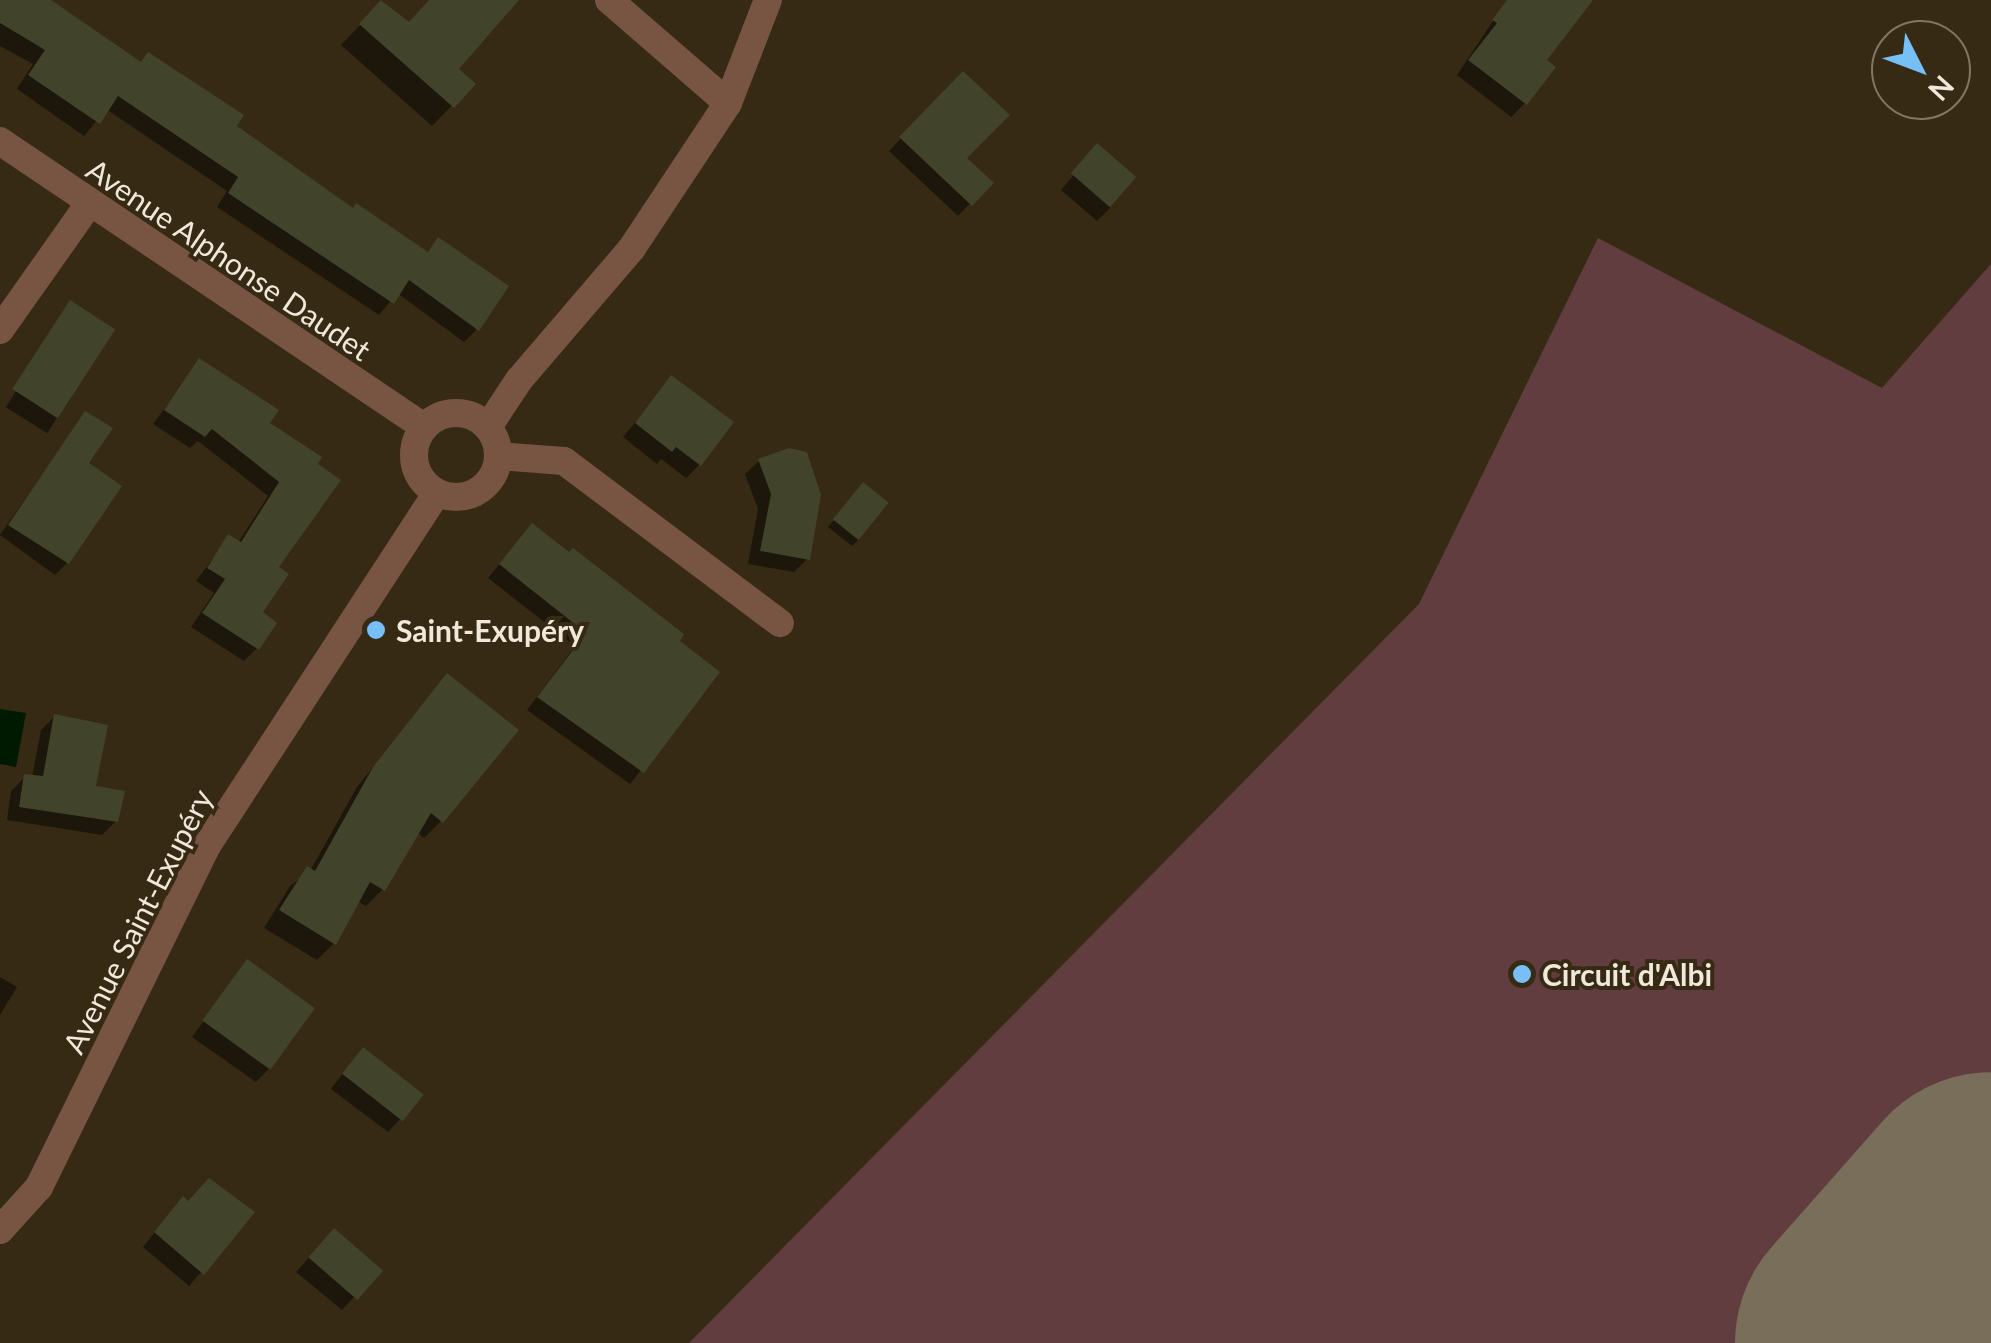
<!DOCTYPE html>
<meta charset="utf-8">
<style>
body{margin:0}
#map{position:relative;width:1991px;height:1343px;overflow:hidden;background:#372a14;font-family:Lato,sans-serif}
div>[style]{position:absolute}
.green>*{inset:0;background:#613d40}
.water>*{inset:0;background:#001901}
.shadow>*{inset:0;background:#0007;transform-origin:0 0}
.runway>*{height:288px;margin:-144px;padding:0 144px;transform-origin:144px;border-radius:144px;background:#786e5a}
.building>*{inset:0;background:#41432a;transform-origin:0 0}
.minor>*{height:28px;margin:-14px;padding:0 14px;transform-origin:14px;border-radius:14px;background:#785543}
.tertiary>*{height:28px;margin:-14px;padding:0 14px;transform-origin:14px;border-radius:14px;background:#785543}
.tertiary>.ring{margin:-14px;padding:0;box-sizing:content-box;background:none;border:28px solid #785543;border-radius:50%}
.dots>*{width:28px;height:28px;translate:-50% -50%;box-sizing:border-box;border:5px solid #372a14;border-radius:50%}
span{translate:-50% -50%;white-space:nowrap;text-align:center;line-height:1.15;-webkit-text-stroke:8px #372a14;paint-order:stroke}
.street-label{font-size:30px;color:#f0e8db}
.poi-label{font-size:30px;color:#f0e8db;font-weight:700}
.left{translate:0 -50%;text-align:left}
.north{position:absolute;left:1871px;top:20px;width:100px;height:100px;box-sizing:border-box;background:#372a14;border:2px solid #817664;border-radius:50%;rotate:132deg;font-size:28px;font-weight:700;line-height:40px;text-align:center;color:#f0e8db}
.north::after{content:'';display:block;margin:auto;width:35px;height:45px;background:#76c0f7;clip-path:polygon(50% 0,100% 100%,50% 72%,0 100%)}
</style>
<div id="map">
<div class="green">
<div style="clip-path:polygon(1598px 238px,1882px 388px,1991px 264px,1991px 1343px,689px 1343px,1419px 604px)"></div>
</div>
<div class="water">
<div style="clip-path:polygon(0 709px,26px 713px,16px 767px,0 764px)"></div>
</div>
<div class="shadow">
<div style="clip-path:polygon(0 0,46px 0,352px 210px,426px 253px,439px 240px,477px 329px,464px 342px,397px 293px,379px 315px,217px 207px,227px 191px,106px 109px,84px 136px,17px 89px,33px 64px,0 46px)"></div>
<div style="clip-path:polygon(430px 0,515px 0,456px 69px,473px 84px,432px 126px,341px 45px,383px 1px,408px 24px)"></div>
<div style="clip-path:polygon(1507px 0,1590px 0,1544px 60px,1525px 103px,1511px 117px,1457px 75px)"></div>
<div style="clip-path:polygon(963px 74px,964px 158px,990px 183px,958px 216px,889px 151px)"></div>
<div style="clip-path:polygon(1097px 147px,1110px 208px,1097px 221px,1061px 190px)"></div>
<div style="left:71px;top:303px;width:49px;height:123px;rotate:32deg"></div>
<div style="clip-path:polygon(199px 362px,267px 424px,318px 458px,260px 613px,257px 648px,244px 661px,191px 627px,214px 593px,196px 581px,229px 537px,238px 543px,268px 496px,198px 441px,190px 448px,153px 424px)"></div>
<div style="clip-path:polygon(672px 378px,699px 465px,686px 478px,661px 459px,657px 464px,623px 437px)"></div>
<div style="clip-path:polygon(85px 414px,85px 464px,67px 563px,55px 575px,0 535px)"></div>
<div style="clip-path:polygon(759px 461px,808px 558px,794px 572px,748px 564px,758px 509px,745px 474px)"></div>
<div style="clip-path:polygon(857px 492px,858px 540px,852px 546px,828px 527px)"></div>
<div style="clip-path:polygon(520px 539px,717px 673px,630px 784px,527px 710px,575px 646px,488px 578px)"></div>
<div style="clip-path:polygon(447px 676px,441px 821px,424px 838px,417px 832px,383px 889px,366px 906px,357px 901px,334px 943px,317px 960px,264px 928px,290px 886px,310px 871px,357px 787px)"></div>
<div style="clip-path:polygon(55px 716px,116px 821px,102px 835px,7px 820px,11px 791px,25px 777px,32px 777px,41px 730px)"></div>
<div style="clip-path:polygon(248px 963px,269px 1069px,256px 1082px,192px 1037px)"></div>
<div style="clip-path:polygon(0 977px,17px 987px,0 1015px)"></div>
<div style="clip-path:polygon(350px 1064px,401px 1118px,388px 1132px,331px 1089px)"></div>
<div style="clip-path:polygon(188px 1203px,252px 1213px,189px 1286px,143px 1247px,170px 1213px)"></div>
<div style="clip-path:polygon(320px 1245px,379px 1270px,342px 1310px,296px 1272px)"></div>
</div>
<div class="runway">
<div style="left:1879px;top:1343px;width:169px;rotate:-48.6deg"></div>
</div>
<div class="building">
<div style="clip-path:polygon(0 0,51px 0,141px 62px,148px 52px,244px 115px,237px 126px,353px 208px,356px 203px,428px 252px,438px 237px,509px 286px,479px 331px,409px 280px,394px 304px,228px 193px,238px 177px,118px 96px,100px 124px,28px 75px,45px 50px,0 23px)"></div>
<div style="clip-path:polygon(381px 0,409px 22px,429px 0,519px 0,459px 69px,476px 84px,454px 108px,359px 24px)"></div>
<div style="clip-path:polygon(1507px 0,1593px 0,1547px 60px,1556px 67px,1527px 105px,1468px 60px,1497px 23px,1492px 20px)"></div>
<div style="clip-path:polygon(963px 71px,1010px 115px,967px 158px,994px 183px,972px 206px,899px 137px)"></div>
<div style="left:1097px;top:143px;width:52px;height:40px;rotate:41deg"></div>
<div style="left:70px;top:300px;width:54px;height:106px;rotate:33deg"></div>
<div style="clip-path:polygon(199px 358px,279px 410px,270px 423px,322px 457px,318px 464px,341px 480px,279px 567px,289px 574px,263px 612px,277px 623px,259px 650px,202px 613px,225px 579px,207px 568px,228px 534px,241px 542px,279px 482px,212px 429px,205px 437px,164px 410px)"></div>
<div style="clip-path:polygon(671px 375px,734px 422px,701px 466px,676px 447px,672px 452px,635px 423px)"></div>
<div style="clip-path:polygon(85px 411px,113px 428px,89px 463px,122px 486px,69px 564px,8px 525px)"></div>
<div style="clip-path:polygon(789px 448px,807px 452px,821px 495px,810px 560px,760px 551px,771px 494px,758px 459px)"></div>
<div style="left:863px;top:482px;width:33px;height:48px;rotate:39deg"></div>
<div style="clip-path:polygon(532px 523px,569px 552px,573px 548px,684px 634px,680px 641px,720px 672px,644px 773px,537px 697px,586px 633px,499px 564px)"></div>
<div style="clip-path:polygon(447px 673px,519px 730px,443px 823px,431px 813px,385px 891px,370px 882px,336px 945px,279px 910px,307px 866px,315px 871px,373px 767px)"></div>
<div style="clip-path:polygon(54px 714px,108px 725px,96px 786px,125px 791px,118px 822px,19px 807px,24px 774px,43px 776px)"></div>
<div style="left:247px;top:959px;width:84px;height:76px;rotate:36deg"></div>
<div style="left:363px;top:1047px;width:77px;height:34px;rotate:38deg"></div>
<div style="clip-path:polygon(209px 1178px,255px 1212px,204px 1275px,154px 1232px,183px 1196px,188px 1201px)"></div>
<div style="left:334px;top:1228px;width:65px;height:39px;rotate:41deg"></div>
</div>
<div class="minor">
<div style="left:609px;top:0;width:157px;rotate:40.9deg"></div>
<div style="left:0;top:141px;width:511px;rotate:34deg"></div>
<div style="left:0;top:330px;width:154px;rotate:-54.8deg"></div>
<div style="left:498px;top:456px;width:66px;rotate:4.3deg"></div>
<div style="left:564px;top:461px;width:270px;rotate:36.9deg"></div>
</div>
<div class="tertiary">
<div class="ring" style="left:414px;top:413px;width:56px;height:56px"></div>
<div style="left:488px;top:427px;width:56px;rotate:-56.6deg"></div>
<div style="left:519px;top:380px;width:174px;rotate:-49.4deg"></div>
<div style="left:632px;top:248px;width:174px;rotate:-56.5deg"></div>
<div style="left:728px;top:103px;width:110px;rotate:-68.8deg"></div>
<div style="left:0;top:1230px;width:58px;rotate:-47.8deg"></div>
<div style="left:39px;top:1187px;width:379px;rotate:-63.8deg"></div>
<div style="left:206px;top:847px;width:423px;rotate:-56.9deg"></div>
</div>
<div class="dots">
<div style="left:376px;top:630px;background:#76c0f7"></div>
<div style="left:1522px;top:974px;background:#76c0f7"></div>
</div>
<div class="street-label">
<span style="left:229px;top:259px;rotate:34deg">Avenue Alphonse Daudet</span>
<span style="left:137px;top:921px;rotate:-63deg">Avenue Saint-Exupéry</span>
</div>
<div class="poi-label">
<span class="left" style="left:396px;top:630px">Saint-Exupéry</span>
<span class="left" style="left:1542px;top:974px">Circuit d'Albi</span>
</div>
<div class="north">N</div>
</div>
